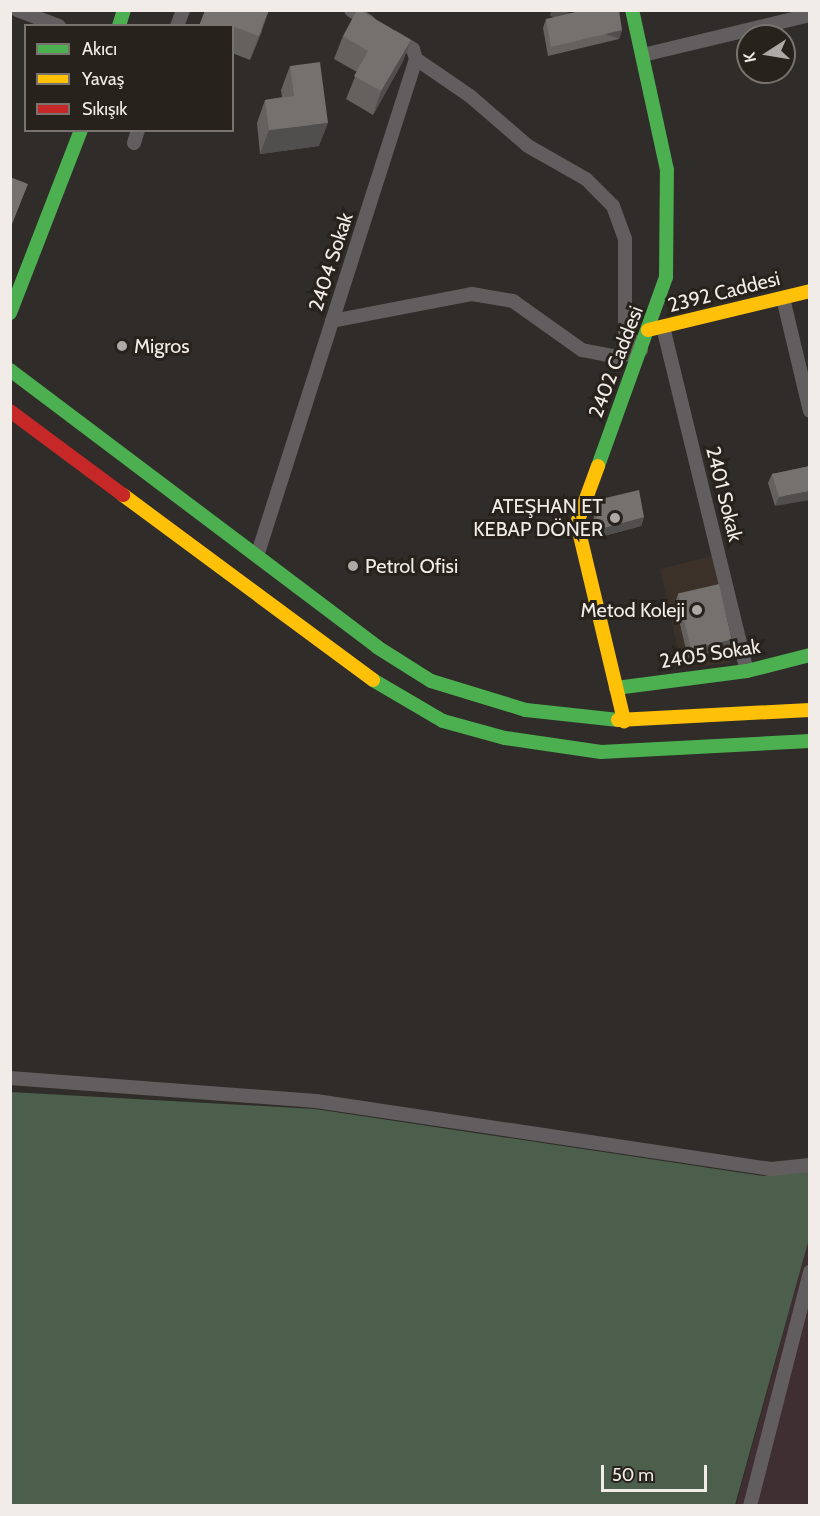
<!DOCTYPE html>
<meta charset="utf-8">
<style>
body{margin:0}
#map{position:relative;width:820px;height:1516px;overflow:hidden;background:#2f2c29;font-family:Cabin,sans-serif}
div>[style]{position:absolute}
.commercial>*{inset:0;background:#3f2e32}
.built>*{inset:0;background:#3c3128}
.forest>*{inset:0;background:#4c5f4c}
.street>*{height:14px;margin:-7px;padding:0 7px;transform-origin:7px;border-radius:7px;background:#625e5f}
.fast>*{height:14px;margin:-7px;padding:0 7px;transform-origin:7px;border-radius:7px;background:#4caf50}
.slow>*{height:14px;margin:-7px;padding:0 7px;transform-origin:7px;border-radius:7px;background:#ffc107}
.jam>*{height:14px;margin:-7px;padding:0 7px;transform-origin:7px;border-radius:7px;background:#c62828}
.wall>*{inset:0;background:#64615f}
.shaded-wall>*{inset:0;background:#514f4d;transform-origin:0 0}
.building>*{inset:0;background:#74716e;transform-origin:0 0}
.dots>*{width:16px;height:16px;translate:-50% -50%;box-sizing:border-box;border:3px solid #28221c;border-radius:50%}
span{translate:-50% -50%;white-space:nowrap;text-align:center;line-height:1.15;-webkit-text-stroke:6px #28221c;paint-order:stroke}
.street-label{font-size:20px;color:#f1ece8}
.poi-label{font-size:20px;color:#f1ece8}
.left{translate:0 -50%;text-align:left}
.right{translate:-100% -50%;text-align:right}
.frame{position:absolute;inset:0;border:12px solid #f1ece8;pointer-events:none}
.legend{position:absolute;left:24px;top:24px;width:210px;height:108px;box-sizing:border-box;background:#28221c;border:2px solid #78736e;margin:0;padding:8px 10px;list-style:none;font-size:18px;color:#f1ece8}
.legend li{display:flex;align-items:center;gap:12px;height:30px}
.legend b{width:30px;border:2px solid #78736e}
.north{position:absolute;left:736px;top:24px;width:60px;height:60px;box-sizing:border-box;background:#28221c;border:2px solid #78736e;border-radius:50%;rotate:258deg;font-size:16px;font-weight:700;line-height:24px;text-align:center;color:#f1ece8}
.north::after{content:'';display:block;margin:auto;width:21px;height:27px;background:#ada9a5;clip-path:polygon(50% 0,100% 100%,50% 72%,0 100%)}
.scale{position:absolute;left:601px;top:1465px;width:106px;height:27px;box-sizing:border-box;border:3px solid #f1ece8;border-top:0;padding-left:8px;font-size:18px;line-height:21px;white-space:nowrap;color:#f1ece8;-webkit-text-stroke:4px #28221c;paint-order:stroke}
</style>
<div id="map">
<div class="commercial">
<div style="clip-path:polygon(809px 1239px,809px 1505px,736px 1505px)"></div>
</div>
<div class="built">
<div style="clip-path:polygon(712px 556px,735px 651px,731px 663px,682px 668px,660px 569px)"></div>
</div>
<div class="forest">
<div style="clip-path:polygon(10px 1092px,315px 1109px,763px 1176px,809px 1169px,809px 1239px,735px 1505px,11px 1505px)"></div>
</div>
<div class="street">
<div style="left:17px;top:10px;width:45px;rotate:20.9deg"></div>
<div style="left:351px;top:10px;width:22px;rotate:34deg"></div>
<div style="left:177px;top:26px;width:17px;rotate:-69deg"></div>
<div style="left:643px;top:55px;width:172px;rotate:-13.5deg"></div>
<div style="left:134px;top:143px;width:14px;rotate:-73deg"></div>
<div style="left:783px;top:298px;width:116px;rotate:76.6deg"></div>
<div style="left:332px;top:321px;width:143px;rotate:-10.9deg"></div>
<div style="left:472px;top:294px;width:42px;rotate:9.7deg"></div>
<div style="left:513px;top:301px;width:85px;rotate:35.4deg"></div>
<div style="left:582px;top:350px;width:37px;rotate:11deg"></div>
<div style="left:618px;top:357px;width:24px;rotate:-17deg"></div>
<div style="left:641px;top:350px;width:25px;rotate:-130deg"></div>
<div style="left:625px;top:331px;width:92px;rotate:-90deg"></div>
<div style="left:625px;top:239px;width:35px;rotate:-110deg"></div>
<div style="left:613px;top:206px;width:38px;rotate:-135deg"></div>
<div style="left:586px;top:179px;width:67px;rotate:-150.4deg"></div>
<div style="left:528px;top:146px;width:77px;rotate:-139.2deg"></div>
<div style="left:470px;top:96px;width:65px;rotate:-145.6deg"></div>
<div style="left:663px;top:327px;width:354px;rotate:76.3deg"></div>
<div style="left:257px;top:556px;width:522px;rotate:-72.26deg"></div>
<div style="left:416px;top:59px;width:10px;rotate:-107deg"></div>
<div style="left:413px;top:49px;width:23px;rotate:-149deg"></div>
<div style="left:10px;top:1078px;width:307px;rotate:4.3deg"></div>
<div style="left:316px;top:1101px;width:460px;rotate:8.5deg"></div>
<div style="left:771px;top:1169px;width:39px;rotate:-6deg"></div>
<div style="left:750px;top:1506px;width:242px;rotate:-75.6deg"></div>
</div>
<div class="fast">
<div style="left:119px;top:26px;width:17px;rotate:-73deg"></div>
<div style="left:10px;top:313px;width:196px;rotate:-68.8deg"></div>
<div style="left:10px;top:370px;width:460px;rotate:37deg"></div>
<div style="left:377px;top:647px;width:64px;rotate:32.2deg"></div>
<div style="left:431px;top:681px;width:99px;rotate:17deg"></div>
<div style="left:526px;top:710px;width:93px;rotate:6.2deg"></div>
<div style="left:598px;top:466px;width:201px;rotate:-70.2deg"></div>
<div style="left:666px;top:277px;width:107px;rotate:-89.5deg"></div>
<div style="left:667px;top:170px;width:164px;rotate:-102.3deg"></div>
<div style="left:373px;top:680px;width:81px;rotate:30.4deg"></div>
<div style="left:443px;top:721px;width:64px;rotate:15.3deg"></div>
<div style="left:505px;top:738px;width:97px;rotate:8.3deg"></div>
<div style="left:601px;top:752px;width:209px;rotate:-3deg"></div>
<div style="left:616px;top:688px;width:132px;rotate:-7.4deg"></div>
<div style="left:747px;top:671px;width:65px;rotate:-14.3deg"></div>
</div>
<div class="slow">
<div style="left:648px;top:330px;width:167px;rotate:-13.5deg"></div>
<div style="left:598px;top:466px;width:61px;rotate:110.2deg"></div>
<div style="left:577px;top:523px;width:204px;rotate:76.6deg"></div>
<div style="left:123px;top:495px;width:311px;rotate:36.5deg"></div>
<div style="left:618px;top:720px;width:192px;rotate:-3deg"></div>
</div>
<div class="jam">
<div style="left:10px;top:411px;width:141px;rotate:36.6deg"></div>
</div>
<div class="wall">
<div style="clip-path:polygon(205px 10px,262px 31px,250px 60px,232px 53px,232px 26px)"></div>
<div style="clip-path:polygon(546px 19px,622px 30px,619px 39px,548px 56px,543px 28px)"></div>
<div style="clip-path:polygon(343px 36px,411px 40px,402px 63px,373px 115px,346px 99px,357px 72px,334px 59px)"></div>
<div style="clip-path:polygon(290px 66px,319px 146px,260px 154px,257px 123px,265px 100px,282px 97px,281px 90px)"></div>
<div style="clip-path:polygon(810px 466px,775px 506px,768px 483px,772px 474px)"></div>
<div style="clip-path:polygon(597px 500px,644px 517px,641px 526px,593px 539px,594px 509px)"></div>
<div style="clip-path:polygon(678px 594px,732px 639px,729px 648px,688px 658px,675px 603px)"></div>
</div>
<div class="shaded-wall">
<div style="clip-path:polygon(269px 10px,262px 31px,250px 60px,259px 36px)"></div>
<div style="left:622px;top:30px;width:9px;height:73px;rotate:108deg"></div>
<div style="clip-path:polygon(411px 40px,402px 63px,373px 115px,381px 91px)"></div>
<div style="clip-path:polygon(328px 123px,319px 146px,260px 154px,269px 130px)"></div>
<div style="clip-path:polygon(810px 491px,810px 500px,775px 506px,779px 497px)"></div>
<div style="clip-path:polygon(644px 517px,641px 526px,593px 539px,596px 530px)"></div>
<div style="clip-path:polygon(732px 639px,729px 648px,688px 658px,692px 649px)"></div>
</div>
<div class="building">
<div style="clip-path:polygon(205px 10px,269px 10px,259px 36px,232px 26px,199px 26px)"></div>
<div style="clip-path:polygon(357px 10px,360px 10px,411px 40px,381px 91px,354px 76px,368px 51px,343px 36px)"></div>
<div style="clip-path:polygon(584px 10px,619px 10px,622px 30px,551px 47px,546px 19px)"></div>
<div style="clip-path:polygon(320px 62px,328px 123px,269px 130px,265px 100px,294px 96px,290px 66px)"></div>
<div style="clip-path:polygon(10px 177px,28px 184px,10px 229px)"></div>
<div style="clip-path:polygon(810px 466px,810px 491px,779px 497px,772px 474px)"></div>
<div style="clip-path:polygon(639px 490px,644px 517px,596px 530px,597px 500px)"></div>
<div style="left:719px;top:584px;width:57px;height:42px;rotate:77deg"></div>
</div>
<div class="dots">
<div style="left:122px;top:346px;background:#ada9a5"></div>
<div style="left:615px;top:518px;background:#ada9a5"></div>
<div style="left:353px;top:566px;background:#ada9a5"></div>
<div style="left:697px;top:610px;background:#ada9a5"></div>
</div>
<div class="street-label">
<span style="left:331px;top:262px;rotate:-72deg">2404 Sokak</span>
<span style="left:724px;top:292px;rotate:-14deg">2392 Caddesi</span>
<span style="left:616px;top:362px;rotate:-69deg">2402 Caddesi</span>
<span style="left:724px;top:494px;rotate:76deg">2401 Sokak</span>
<span style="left:710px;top:654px;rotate:-9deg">2405 Sokak</span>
</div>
<div class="poi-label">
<span class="left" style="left:134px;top:346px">Migros</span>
<span class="right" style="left:603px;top:518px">ATEŞHAN ET<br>KEBAP DÖNER</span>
<span class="left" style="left:365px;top:566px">Petrol Ofisi</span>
<span class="right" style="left:685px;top:610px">Metod Koleji</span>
</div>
<div class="frame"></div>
<ul class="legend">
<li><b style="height:8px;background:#4caf50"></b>Akıcı</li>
<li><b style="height:8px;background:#ffc107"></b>Yavaş</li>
<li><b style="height:8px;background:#c62828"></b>Sıkışık</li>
</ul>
<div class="north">K</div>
<div class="scale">50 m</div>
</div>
